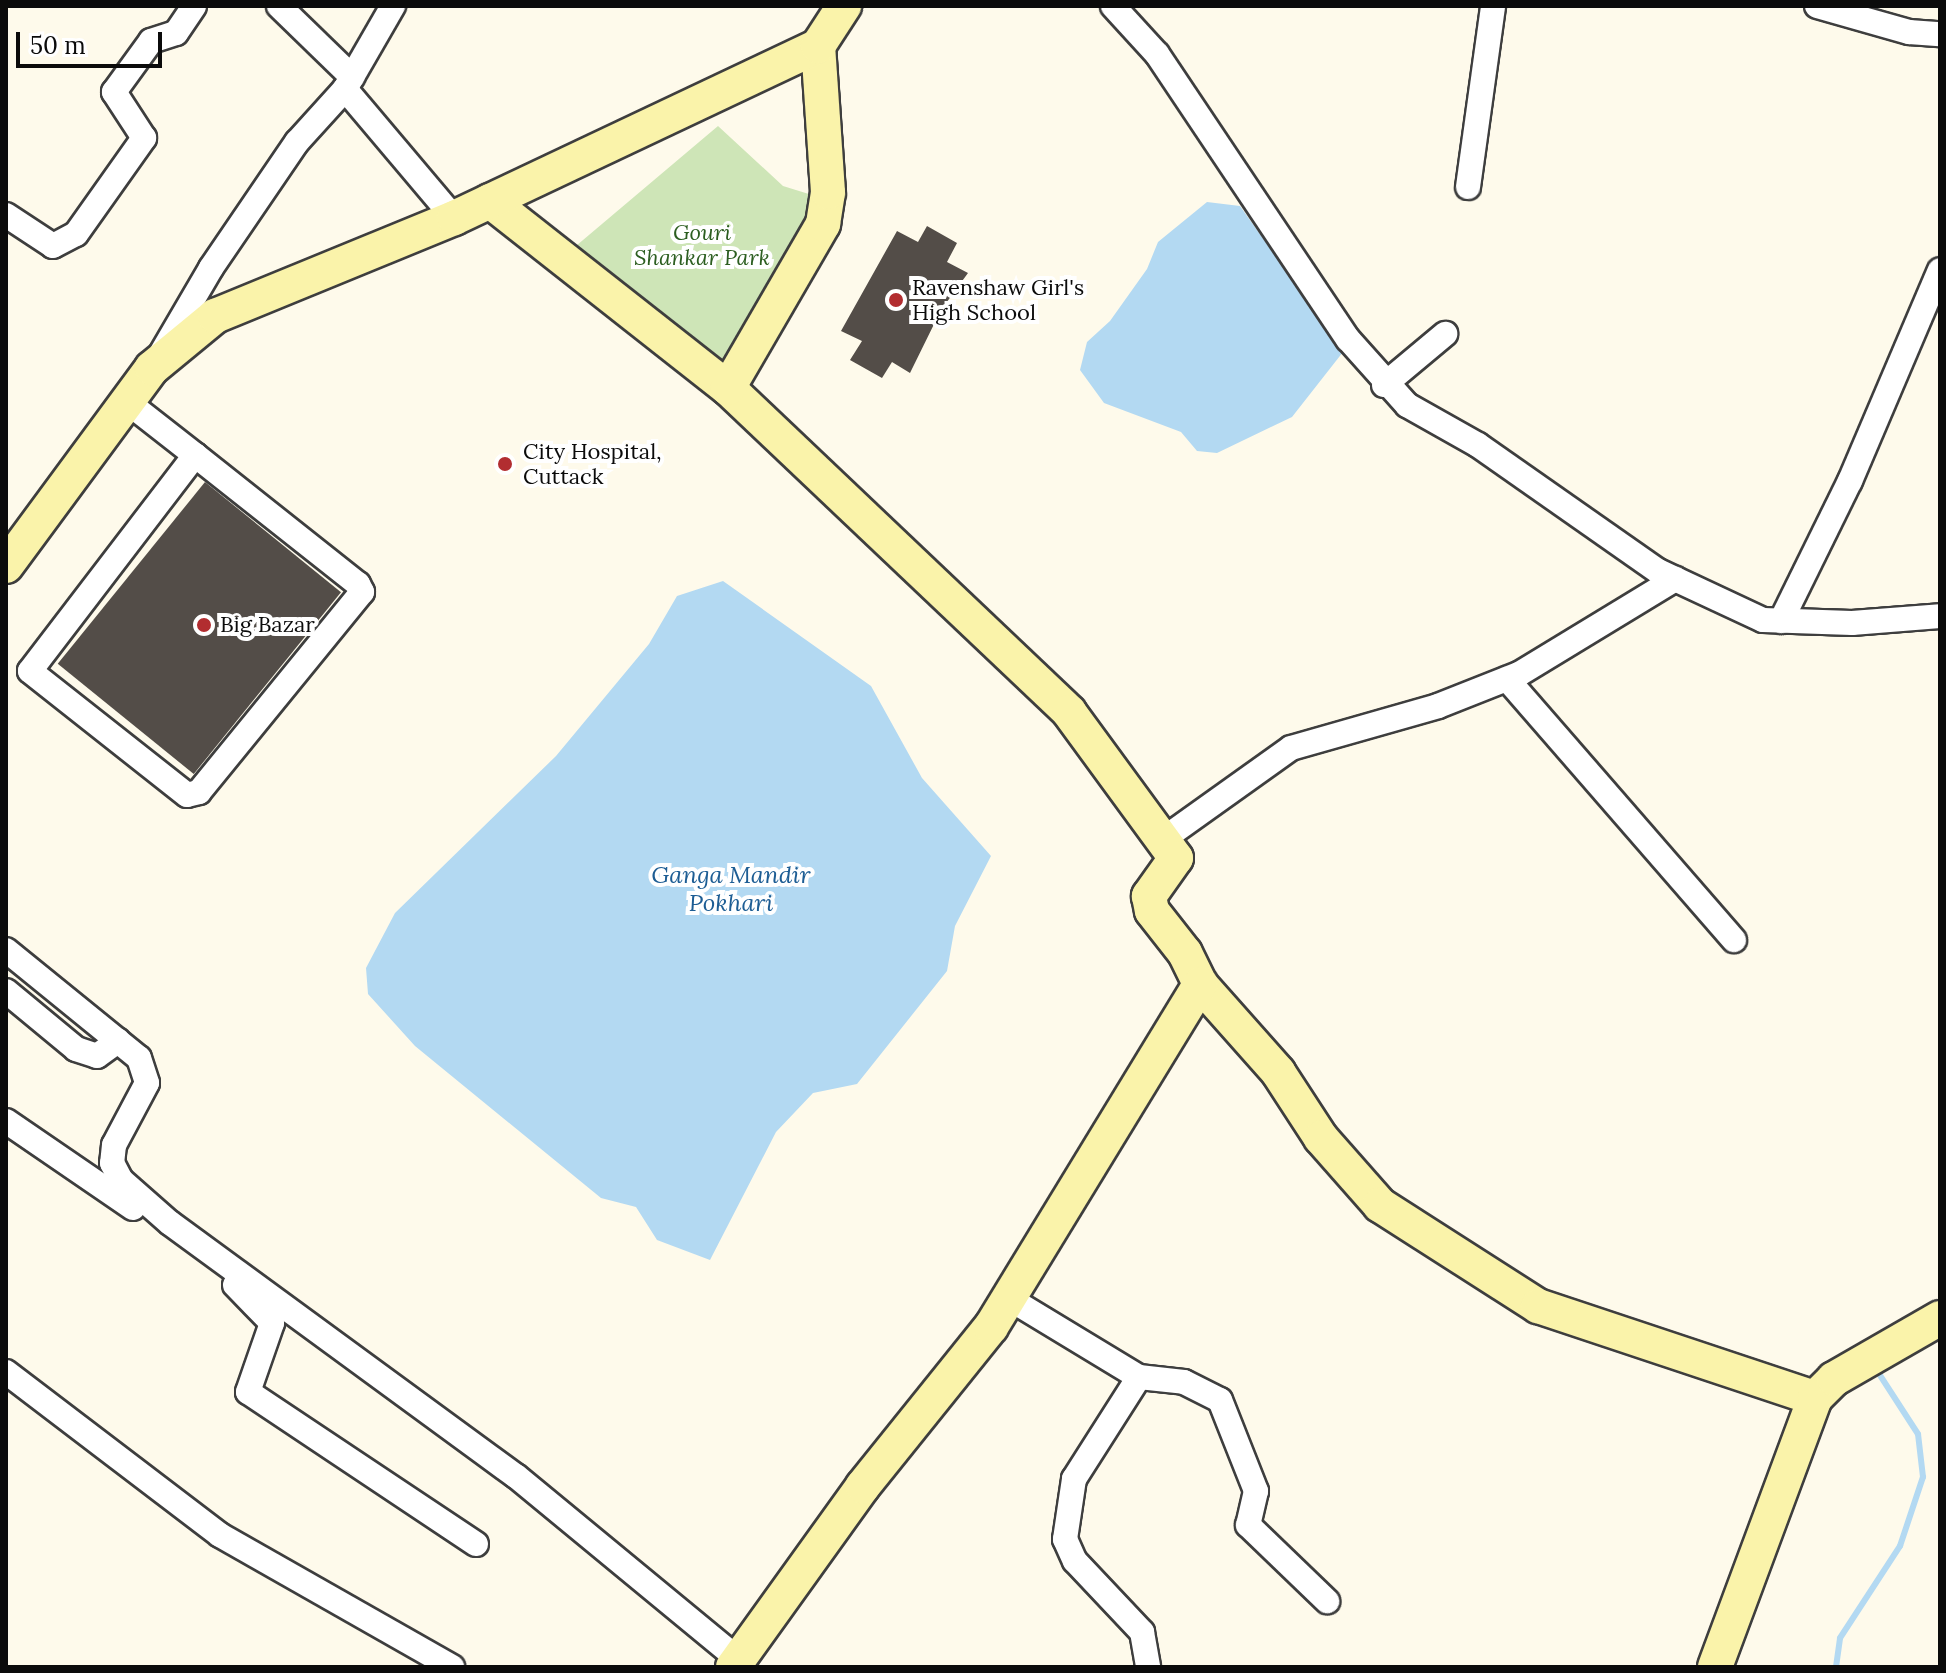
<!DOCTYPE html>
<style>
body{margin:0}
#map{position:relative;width:1946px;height:1673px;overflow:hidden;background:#fefaeb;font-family:Lora,serif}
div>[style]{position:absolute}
.green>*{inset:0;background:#cee5b7}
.water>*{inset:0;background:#b3d9f2}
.stream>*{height:6px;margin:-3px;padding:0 3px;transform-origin:3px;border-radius:3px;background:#b3d9f2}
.building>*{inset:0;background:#534d48;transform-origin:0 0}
.roads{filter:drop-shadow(2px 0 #3e3e3e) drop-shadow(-2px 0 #3e3e3e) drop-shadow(0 2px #3e3e3e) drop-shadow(0 -2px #3e3e3e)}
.street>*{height:24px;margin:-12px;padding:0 12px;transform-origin:12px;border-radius:12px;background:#fff}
.secondary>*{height:34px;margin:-17px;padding:0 17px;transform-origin:17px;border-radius:17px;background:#faf3aa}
.dots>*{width:22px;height:22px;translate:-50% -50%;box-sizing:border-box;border:4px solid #fff;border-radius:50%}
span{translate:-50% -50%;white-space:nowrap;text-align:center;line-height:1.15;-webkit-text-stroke:8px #fff;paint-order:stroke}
.park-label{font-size:22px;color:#2c5e20;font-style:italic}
.poi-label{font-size:22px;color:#0b0b0b}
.left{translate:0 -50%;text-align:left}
.water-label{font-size:24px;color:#1d5d94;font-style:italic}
.frame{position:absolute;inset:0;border:8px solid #0b0b0b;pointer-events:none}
.scale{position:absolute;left:16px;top:32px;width:146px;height:36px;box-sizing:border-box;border:4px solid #0b0b0b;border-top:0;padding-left:10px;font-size:24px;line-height:28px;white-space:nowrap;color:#0b0b0b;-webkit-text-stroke:6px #fff;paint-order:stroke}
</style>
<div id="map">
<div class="green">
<div style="clip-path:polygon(718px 126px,783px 186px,812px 195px,817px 208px,723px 365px,570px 251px)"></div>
</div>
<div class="water">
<div style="clip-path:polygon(1207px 202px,1240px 206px,1343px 352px,1292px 417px,1217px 453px,1197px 451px,1181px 432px,1104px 403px,1080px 370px,1087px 342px,1110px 321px,1147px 269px,1158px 242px)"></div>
<div style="clip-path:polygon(723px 581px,871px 686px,922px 778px,991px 856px,955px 926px,947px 971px,857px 1084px,813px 1093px,776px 1132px,710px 1260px,657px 1240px,636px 1207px,601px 1198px,415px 1046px,368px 994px,366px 968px,395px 913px,556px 756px,649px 644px,677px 596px)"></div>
</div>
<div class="stream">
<div style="left:1836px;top:1667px;width:29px;rotate:-82deg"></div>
<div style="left:1840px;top:1638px;width:110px;rotate:-56.9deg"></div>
<div style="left:1900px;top:1546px;width:73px;rotate:-71.6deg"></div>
<div style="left:1923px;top:1477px;width:43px;rotate:-96.6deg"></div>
<div style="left:1918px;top:1434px;width:77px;rotate:-122.9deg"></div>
</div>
<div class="building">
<div style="clip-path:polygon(927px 226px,957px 243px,947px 262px,968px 273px,941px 310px,910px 373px,892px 362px,882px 378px,850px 360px,862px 341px,841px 331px,897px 231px,918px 242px)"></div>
<div style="left:205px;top:482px;width:175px;height:234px;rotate:39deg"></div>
</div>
<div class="roads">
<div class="street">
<div style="left:279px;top:6px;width:102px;rotate:44.2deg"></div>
<div style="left:1113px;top:6px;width:65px;rotate:47.5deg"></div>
<div style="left:1157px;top:54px;width:343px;rotate:56.2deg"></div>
<div style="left:1348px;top:339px;width:89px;rotate:48.2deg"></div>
<div style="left:1407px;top:405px;width:81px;rotate:29.4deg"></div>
<div style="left:1478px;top:445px;width:220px;rotate:35deg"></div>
<div style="left:1658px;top:571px;width:116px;rotate:25deg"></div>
<div style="left:1763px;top:620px;width:89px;rotate:1.9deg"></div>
<div style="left:1852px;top:623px;width:88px;rotate:-4.5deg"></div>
<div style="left:1817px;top:6px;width:96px;rotate:15.8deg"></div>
<div style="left:1909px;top:32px;width:31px;rotate:4deg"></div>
<div style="left:345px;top:89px;width:169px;rotate:49.8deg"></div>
<div style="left:1468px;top:187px;width:183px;rotate:-82.1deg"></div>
<div style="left:6px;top:215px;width:56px;rotate:33.4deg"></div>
<div style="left:53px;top:246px;width:26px;rotate:-28deg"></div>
<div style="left:76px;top:234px;width:118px;rotate:-54.7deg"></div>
<div style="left:144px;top:138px;width:55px;rotate:-123.1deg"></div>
<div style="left:114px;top:92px;width:63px;rotate:-54deg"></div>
<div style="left:151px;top:41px;width:26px;rotate:-18deg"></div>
<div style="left:176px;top:33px;width:32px;rotate:-56deg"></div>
<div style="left:162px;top:352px;width:97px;rotate:-59.7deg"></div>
<div style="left:211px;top:268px;width:153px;rotate:-55.7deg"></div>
<div style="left:297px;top:142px;width:72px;rotate:-47.8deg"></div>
<div style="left:345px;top:89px;width:96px;rotate:-60deg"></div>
<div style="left:1384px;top:385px;width:80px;rotate:-39.9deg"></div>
<div style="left:126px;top:401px;width:88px;rotate:38deg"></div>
<div style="left:195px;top:455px;width:208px;rotate:38.4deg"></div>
<div style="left:358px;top:584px;width:9px;rotate:63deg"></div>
<div style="left:362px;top:592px;width:258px;rotate:129.2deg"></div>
<div style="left:199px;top:792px;width:12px;rotate:166deg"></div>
<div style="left:187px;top:795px;width:200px;rotate:-141.7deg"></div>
<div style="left:30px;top:671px;width:272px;rotate:-52.6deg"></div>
<div style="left:1781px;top:621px;width:156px;rotate:-63.8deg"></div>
<div style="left:1850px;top:481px;width:229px;rotate:-66.9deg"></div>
<div style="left:1507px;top:679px;width:346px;rotate:49deg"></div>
<div style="left:1162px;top:840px;width:158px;rotate:-35.5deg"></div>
<div style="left:1291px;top:748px;width:153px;rotate:-15.9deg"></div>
<div style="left:1438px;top:706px;width:87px;rotate:-21.6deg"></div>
<div style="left:1519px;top:674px;width:183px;rotate:-31.3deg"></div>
<div style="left:6px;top:950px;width:171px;rotate:39.1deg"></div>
<div style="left:139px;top:1058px;width:26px;rotate:72deg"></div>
<div style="left:147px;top:1083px;width:70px;rotate:118deg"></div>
<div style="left:114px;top:1145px;width:18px;rotate:96deg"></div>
<div style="left:112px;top:1163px;width:19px;rotate:62deg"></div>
<div style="left:121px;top:1180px;width:65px;rotate:41.3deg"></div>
<div style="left:170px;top:1223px;width:429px;rotate:36.2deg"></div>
<div style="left:516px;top:1476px;width:288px;rotate:39.5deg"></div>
<div style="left:6px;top:991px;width:91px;rotate:39.6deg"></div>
<div style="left:76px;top:1049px;width:22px;rotate:18deg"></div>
<div style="left:97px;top:1056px;width:26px;rotate:-36deg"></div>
<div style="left:6px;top:1121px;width:154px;rotate:34.4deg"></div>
<div style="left:235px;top:1285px;width:53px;rotate:45.8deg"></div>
<div style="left:272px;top:1323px;width:73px;rotate:109.2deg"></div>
<div style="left:248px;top:1392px;width:274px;rotate:33.7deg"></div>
<div style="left:1010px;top:1299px;width:151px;rotate:31.2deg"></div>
<div style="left:1139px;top:1377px;width:121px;rotate:122.5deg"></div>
<div style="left:1074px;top:1479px;width:61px;rotate:98.5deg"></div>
<div style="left:1065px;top:1539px;width:24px;rotate:66deg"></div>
<div style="left:1075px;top:1561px;width:98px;rotate:46.7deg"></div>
<div style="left:1142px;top:1632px;width:36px;rotate:80deg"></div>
<div style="left:6px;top:1372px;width:269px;rotate:37.3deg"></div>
<div style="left:220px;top:1535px;width:267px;rotate:29.6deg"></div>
<div style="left:1139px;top:1377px;width:45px;rotate:6.3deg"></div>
<div style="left:1184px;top:1382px;width:40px;rotate:26.6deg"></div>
<div style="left:1220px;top:1400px;width:98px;rotate:68.4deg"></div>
<div style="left:1256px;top:1491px;width:35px;rotate:103deg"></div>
<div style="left:1248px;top:1525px;width:110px;rotate:43.9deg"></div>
</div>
<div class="secondary">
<div style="left:490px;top:201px;width:303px;rotate:38.2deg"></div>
<div style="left:728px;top:388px;width:470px;rotate:43.5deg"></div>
<div style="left:1069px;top:712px;width:181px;rotate:53.8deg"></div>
<div style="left:1176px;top:858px;width:47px;rotate:125.4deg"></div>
<div style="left:1149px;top:896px;width:15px;rotate:79deg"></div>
<div style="left:1152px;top:911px;width:53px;rotate:51.8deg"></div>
<div style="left:1185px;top:953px;width:34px;rotate:64deg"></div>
<div style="left:1200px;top:984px;width:118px;rotate:48.4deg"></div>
<div style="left:1278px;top:1072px;width:79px;rotate:56.9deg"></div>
<div style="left:1321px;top:1138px;width:89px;rotate:48.6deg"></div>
<div style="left:1380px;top:1205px;width:188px;rotate:32.6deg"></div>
<div style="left:1538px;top:1306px;width:292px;rotate:18.4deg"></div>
<div style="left:1815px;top:1398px;width:287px;rotate:110.4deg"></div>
<div style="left:728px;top:388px;width:190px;rotate:-59.9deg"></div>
<div style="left:823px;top:224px;width:32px;rotate:-81deg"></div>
<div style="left:828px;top:192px;width:146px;rotate:-93.9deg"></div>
<div style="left:6px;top:566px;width:246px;rotate:-53.6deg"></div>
<div style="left:152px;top:368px;width:82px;rotate:-39.5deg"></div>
<div style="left:215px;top:316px;width:258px;rotate:-22.3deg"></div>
<div style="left:454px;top:218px;width:403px;rotate:-25.3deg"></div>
<div style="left:818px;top:46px;width:48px;rotate:-57deg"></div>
<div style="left:1815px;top:1398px;width:27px;rotate:-45deg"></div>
<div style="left:1834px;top:1379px;width:122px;rotate:-29.9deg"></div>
<div style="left:733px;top:1667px;width:223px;rotate:-54.3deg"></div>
<div style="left:863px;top:1486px;width:204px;rotate:-51.2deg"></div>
<div style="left:991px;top:1327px;width:402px;rotate:-58.6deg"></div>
</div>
</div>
<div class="dots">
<div style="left:896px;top:300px;background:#b22d30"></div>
<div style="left:505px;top:464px;background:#b22d30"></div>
<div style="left:204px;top:625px;background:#b22d30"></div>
</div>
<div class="park-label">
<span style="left:702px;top:245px">Gouri<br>Shankar Park</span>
</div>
<div class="poi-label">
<span class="left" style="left:912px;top:300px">Ravenshaw Girl's<br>High School</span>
<span class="left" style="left:523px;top:464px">City Hospital,<br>Cuttack</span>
<span class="left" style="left:220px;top:625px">Big Bazar</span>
</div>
<div class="water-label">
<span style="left:731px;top:889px">Ganga Mandir<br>Pokhari</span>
</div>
<div class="frame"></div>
<div class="scale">50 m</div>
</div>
